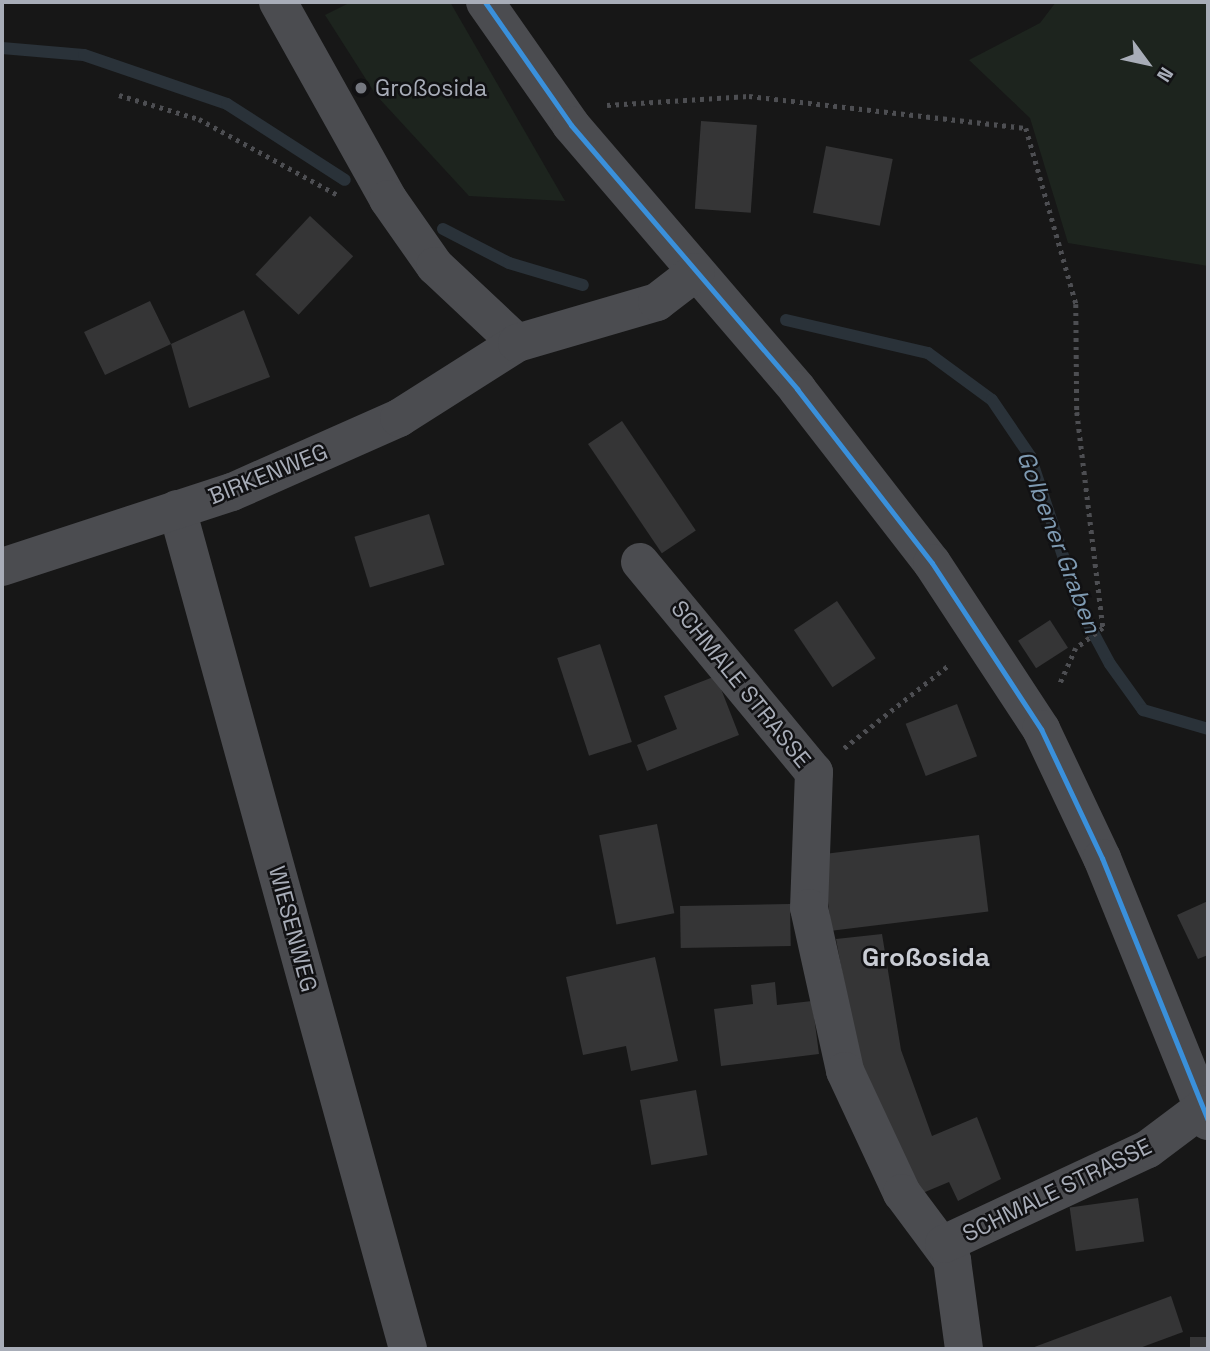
<!DOCTYPE html>
<meta charset="utf-8">
<style>
body{margin:0}
#map{position:relative;width:1210px;height:1351px;overflow:hidden;background:#171717;font-family:"Space Grotesk",sans-serif}
div>[style]{position:absolute}
.green>*{inset:0;background:#1d241e}
.stream>*{height:12px;margin:-6px;padding:0 6px;transform-origin:6px;border-radius:6px;background:#2a3239}
.building>*{inset:0;background:#353536;transform-origin:0 0}
.path>*{height:4.5px;margin-top:-2.25px;transform-origin:0;background:repeating-linear-gradient(90deg,#4d4e52 0 3.5px,transparent 0 8.5px)}
.minor>*{height:38px;margin:-19px;padding:0 19px;transform-origin:19px;border-radius:19px;background:#4b4c50}
.bus-1>*{height:5px;margin:-2.5px;padding:0 2.5px;transform-origin:2.5px;border-radius:2.5px;background:#3a90db}
.dots>*{width:19px;height:19px;translate:-50% -50%;box-sizing:border-box;border:4px solid #111113;border-radius:50%}
span{translate:-50% -50%;white-space:nowrap;text-align:center;line-height:1.15;-webkit-text-stroke:5px #111113;paint-order:stroke}
.poi-label{font-size:23px;color:#a8adb8}
.left{translate:0 -50%;text-align:left}
.street-label{font-size:23px;color:#a8adb8}
.water-label{font-size:24px;color:#7f9bb3;font-style:italic}
.quarter-label{font-size:26px;color:#c9ccd4;font-weight:700}
.frame{position:absolute;inset:0;border:4px solid #a8adb8;pointer-events:none}
.north{position:absolute;left:1112px;top:28px;width:70px;height:70px;-webkit-text-stroke:5px #111113;paint-order:stroke;rotate:123deg;font-size:19px;font-weight:700;line-height:28px;text-align:center;color:#a8adb8}
.north::after{content:'';display:block;margin:auto;width:24px;height:32px;background:#a8adb8;clip-path:polygon(50% 0,100% 100%,50% 72%,0 100%)}
</style>
<div id="map">
<div class="green">
<div style="clip-path:polygon(351px 2px,450px 2px,565px 201px,469px 196px,376px 95px,325px 15px)"></div>
<div style="clip-path:polygon(1056px 2px,1208px 2px,1208px 266px,1068px 243px,1030px 118px,969px 60px,1040px 23px)"></div>
</div>
<div class="stream">
<div style="left:2px;top:48px;width:82px;rotate:4.9deg"></div>
<div style="left:84px;top:55px;width:151px;rotate:18.9deg"></div>
<div style="left:227px;top:104px;width:140px;rotate:32.8deg"></div>
<div style="left:443px;top:229px;width:74px;rotate:27.3deg"></div>
<div style="left:509px;top:263px;width:77px;rotate:16.6deg"></div>
<div style="left:786px;top:320px;width:146px;rotate:13.1deg"></div>
<div style="left:928px;top:353px;width:79px;rotate:36.3deg"></div>
<div style="left:992px;top:400px;width:68px;rotate:55.8deg"></div>
<div style="left:1030px;top:456px;width:162px;rotate:71.7deg"></div>
<div style="left:1081px;top:610px;width:61px;rotate:61.8deg"></div>
<div style="left:1110px;top:664px;width:57px;rotate:54.3deg"></div>
<div style="left:1143px;top:710px;width:68px;rotate:16.3deg"></div>
</div>
<div class="building">
<div style="left:701px;top:121px;width:56px;height:88px;rotate:4deg"></div>
<div style="left:826px;top:146px;width:68px;height:68px;rotate:11deg"></div>
<div style="left:310px;top:216px;width:59px;height:80px;rotate:43deg"></div>
<div style="clip-path:polygon(150px 301px,171px 344px,244px 310px,270px 377px,189px 408px,171px 344px,105px 375px,84px 332px)"></div>
<div style="left:622px;top:421px;width:132px;height:41px;rotate:56deg"></div>
<div style="left:429px;top:514px;width:53px;height:78px;rotate:73deg"></div>
<div style="left:837px;top:601px;width:69px;height:52px;rotate:56deg"></div>
<div style="left:1050px;top:620px;width:33px;height:38px;rotate:57deg"></div>
<div style="left:600px;top:644px;width:103px;height:45px;rotate:72deg"></div>
<div style="clip-path:polygon(716px 676px,739px 735px,647px 771px,637px 745px,677px 729px,664px 696px)"></div>
<div style="left:957px;top:704px;width:56px;height:55px;rotate:69deg"></div>
<div style="left:657px;top:824px;width:91px;height:59px;rotate:79deg"></div>
<div style="left:979px;top:835px;width:77px;height:158px;rotate:83deg"></div>
<div style="clip-path:polygon(1208px 901px,1208px 955px,1198px 959px,1177px 915px)"></div>
<div style="left:790px;top:904px;width:42px;height:110px;rotate:89deg"></div>
<div style="clip-path:polygon(882px 934px,901px 1050px,932px 1136px,977px 1117px,1001px 1179px,958px 1201px,949px 1182px,913px 1197px,859px 1063px,836px 939px)"></div>
<div style="clip-path:polygon(655px 957px,678px 1061px,631px 1071px,626px 1046px,583px 1055px,566px 977px)"></div>
<div style="clip-path:polygon(775px 982px,777px 1005px,812px 1001px,819px 1054px,721px 1066px,714px 1009px,753px 1004px,751px 985px)"></div>
<div style="left:696px;top:1090px;width:66px;height:57px;rotate:80deg"></div>
<div style="left:1138px;top:1198px;width:44px;height:69px;rotate:82deg"></div>
<div style="clip-path:polygon(1171px 1296px,1183px 1332px,1137px 1349px,1029px 1349px)"></div>
<div style="left:1190px;top:1337px;width:18px;height:12px"></div>
</div>
<div class="path">
<div style="left:119px;top:95px;width:84px;rotate:16.7deg"></div>
<div style="left:199px;top:119px;width:158px;rotate:28.7deg"></div>
<div style="left:607px;top:105px;width:142px;rotate:-3.6deg"></div>
<div style="left:749px;top:96px;width:279px;rotate:6.6deg"></div>
<div style="left:1026px;top:128px;width:183px;rotate:74.1deg"></div>
<div style="left:1076px;top:304px;width:108px;rotate:89.5deg"></div>
<div style="left:1077px;top:412px;width:218px;rotate:83.1deg"></div>
<div style="left:1103px;top:628px;width:34px;rotate:143deg"></div>
<div style="left:1076px;top:648px;width:42px;rotate:114.1deg"></div>
<div style="left:844px;top:748px;width:135px;rotate:-38.4deg"></div>
</div>
<div class="minor">
<div style="left:278px;top:2px;width:226px;rotate:60.8deg"></div>
<div style="left:388px;top:199px;width:82px;rotate:55deg"></div>
<div style="left:435px;top:266px;width:112px;rotate:43.2deg"></div>
<div style="left:485px;top:2px;width:150px;rotate:55deg"></div>
<div style="left:571px;top:125px;width:348px;rotate:49.4deg"></div>
<div style="left:797px;top:389px;width:220px;rotate:52.2deg"></div>
<div style="left:932px;top:563px;width:199px;rotate:56.7deg"></div>
<div style="left:1041px;top:729px;width:143px;rotate:64.7deg"></div>
<div style="left:1102px;top:858px;width:284px;rotate:68deg"></div>
<div style="left:177px;top:509px;width:871px;rotate:74.62deg"></div>
<div style="left:640px;top:562px;width:273px;rotate:50.4deg"></div>
<div style="left:814px;top:772px;width:136px;rotate:92.1deg"></div>
<div style="left:809px;top:908px;width:167px;rotate:77.5deg"></div>
<div style="left:845px;top:1071px;width:135px;rotate:65deg"></div>
<div style="left:902px;top:1193px;width:84px;rotate:53.3deg"></div>
<div style="left:952px;top:1260px;width:90px;rotate:82.3deg"></div>
<div style="left:2px;top:567px;width:242px;rotate:-18.1deg"></div>
<div style="left:232px;top:492px;width:183px;rotate:-23.9deg"></div>
<div style="left:399px;top:418px;width:140px;rotate:-32.4deg"></div>
<div style="left:517px;top:343px;width:146px;rotate:-16.3deg"></div>
<div style="left:657px;top:302px;width:49px;rotate:-37.6deg"></div>
<div style="left:944px;top:1244px;width:225px;rotate:-25deg"></div>
<div style="left:1148px;top:1149px;width:75px;rotate:-36.9deg"></div>
</div>
<div class="bus-1">
<div style="left:485px;top:2px;width:150px;rotate:55deg"></div>
<div style="left:571px;top:125px;width:348px;rotate:49.4deg"></div>
<div style="left:797px;top:389px;width:220px;rotate:52.2deg"></div>
<div style="left:932px;top:563px;width:199px;rotate:56.7deg"></div>
<div style="left:1041px;top:729px;width:143px;rotate:64.7deg"></div>
<div style="left:1102px;top:858px;width:284px;rotate:68deg"></div>
</div>
<div class="dots">
<div style="left:361px;top:88px;background:#757880"></div>
</div>
<div class="poi-label">
<span class="left" style="left:375px;top:88px">Großosida</span>
</div>
<div class="street-label">
<span style="left:268px;top:474px;rotate:-22deg">BIRKENWEG</span>
<span style="left:741px;top:684px;rotate:51deg">SCHMALE STRASSE</span>
<span style="left:293px;top:929px;rotate:75deg">WIESENWEG</span>
<span style="left:1057px;top:1190px;rotate:-26deg">SCHMALE STRASSE</span>
</div>
<div class="water-label">
<span style="left:1059px;top:542px;rotate:69deg">Golbener Graben</span>
</div>
<div class="quarter-label">
<span style="left:926px;top:958px">Großosida</span>
</div>
<div class="frame"></div>
<div class="north">N</div>
</div>
